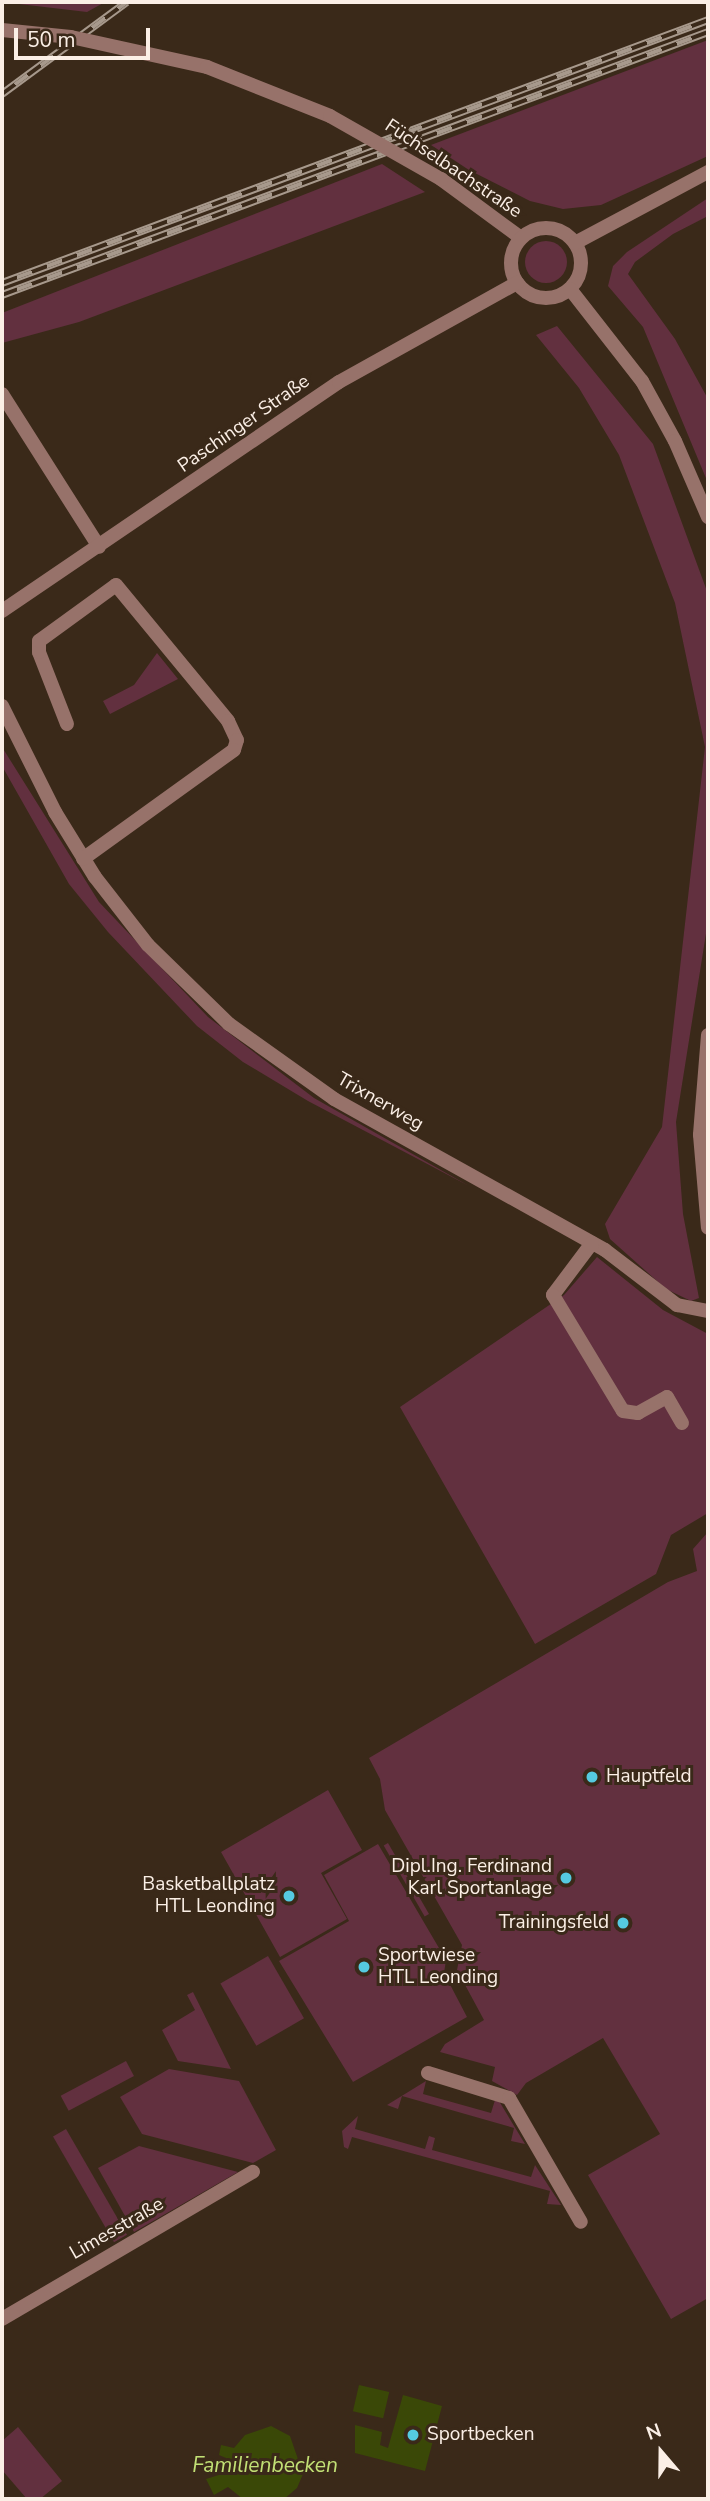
<!DOCTYPE html>
<meta charset="utf-8">
<style>
body{margin:0}
#map{position:relative;width:710px;height:2501px;overflow:hidden;background:#3a2919;font-family:"Nunito Sans",sans-serif}
div>[style]{position:absolute}
.green>*{inset:0;background:#62303f;transform-origin:0 0}
.round{border-radius:50%}
.water>*{inset:0;background:#3a4807;transform-origin:0 0}
.minor>*{height:14px;margin:-7px;padding:0 7px;transform-origin:7px;border-radius:7px;background:#97726a}
.tertiary>*{height:14px;margin:-7px;padding:0 7px;transform-origin:7px;border-radius:7px;background:#97726a}
.tertiary>.ring{margin:-7px;padding:0;box-sizing:content-box;background:none;border:14px solid #97726a;border-radius:50%}
.rail>*{height:8px;margin-top:-4px;transform-origin:0;background:repeating-linear-gradient(90deg,#3a2919 0 16px,#a7998c 0 32px);box-sizing:border-box;border-block:2px solid #a7998c}
.tertiary-bridge>*{height:14px;margin:-7px;padding:0 7px;transform-origin:7px;border-radius:7px;background:#97726a}
.dots>*{width:19px;height:19px;translate:-50% -50%;box-sizing:border-box;border:4px solid #3a2919;border-radius:50%}
span{translate:-50% -50%;white-space:nowrap;text-align:center;line-height:1.15;-webkit-text-stroke:6px #3a2919;paint-order:stroke}
.street-label{font-size:19px;color:#fbefe6}
.poi-label{font-size:19px;color:#fbefe6}
.left{translate:0 -50%;text-align:left}
.right{translate:-100% -50%;text-align:right}
.water-label{font-size:21px;color:#c2e075;font-style:italic}
.frame{position:absolute;inset:0;border:4px solid #fbefe6;pointer-events:none}
.north{position:absolute;left:626px;top:2417px;width:70px;height:70px;-webkit-text-stroke:5px #3a2919;paint-order:stroke;rotate:340deg;font-size:19px;font-weight:700;line-height:28px;text-align:center;color:#fbefe6}
.north::after{content:'';display:block;margin:auto;width:24px;height:32px;background:#fbefe6;clip-path:polygon(50% 0,100% 100%,50% 72%,0 100%)}
.scale{position:absolute;left:14px;top:28px;width:136px;height:32px;box-sizing:border-box;border:4px solid #fbefe6;border-top:0;padding-left:9px;font-size:21px;line-height:24px;white-space:nowrap;color:#fbefe6;-webkit-text-stroke:5px #3a2919;paint-order:stroke}
</style>
<div id="map">
<div class="green">
<div style="clip-path:polygon(2px 2px,105px 2px,87px 12px)"></div>
<div style="clip-path:polygon(708px 40px,708px 156px,601px 205px,563px 209px,530px 201px,469px 170px,431px 145px)"></div>
<div style="clip-path:polygon(382px 164px,425px 192px,79px 322px,2px 343px,2px 313px)"></div>
<div style="clip-path:polygon(708px 198px,708px 216px,673px 234px,635px 262px,628px 274px,675px 339px,708px 399px,708px 483px,643px 327px,608px 286px,613px 266px,627px 252px)"></div>
<div class="round" style="left:525px;top:241px;width:42px;height:42px"></div>
<div style="clip-path:polygon(557px 326px,653px 444px,708px 594px,708px 921px,676px 1122px,683px 1214px,699px 1298px,691px 1301px,666px 1289px,610px 1239px,605px 1224px,662px 1127px,705px 747px,675px 603px,619px 455px,579px 388px,536px 335px)"></div>
<div style="clip-path:polygon(157px 653px,178px 679px,110px 714px,103px 701px,134px 685px)"></div>
<div style="clip-path:polygon(2px 747px,99px 902px,208px 1017px,314px 1098px,469px 1186px,308px 1101px,243px 1062px,197px 1026px,108px 932px,69px 884px,2px 766px)"></div>
<div style="clip-path:polygon(597px 1257px,663px 1310px,708px 1334px,708px 1513px,671px 1535px,656px 1574px,535px 1644px,400px 1407px,564px 1295px)"></div>
<div style="clip-path:polygon(708px 1532px,708px 2298px,671px 2319px,588px 2175px,660px 2134px,603px 2038px,526px 2083px,517px 2095px,492px 2081px,495px 2067px,440px 2052px,445px 2044px,484px 2020px,457px 1970px,462px 1945px,385px 1810px,380px 1779px,369px 1758px,668px 1582px,697px 1571px,693px 1549px)"></div>
<div style="clip-path:polygon(328px 1790px,362px 1850px,321px 1873px,347px 1919px,280px 1957px,221px 1852px)"></div>
<div style="left:388px;top:1843px;width:82px;height:5px;rotate:60deg"></div>
<div style="clip-path:polygon(378px 1844px,446px 1960px,444px 1973px,467px 2017px,353px 2082px,279px 1961px,349px 1921px,324px 1875px)"></div>
<div style="left:268px;top:1956px;width:72px;height:55px;rotate:60deg"></div>
<div style="clip-path:polygon(193px 1992px,231px 2069px,178px 2061px,162px 2030px,195px 2010px,187px 1995px)"></div>
<div style="left:126px;top:2061px;width:17px;height:74px;rotate:62deg"></div>
<div style="clip-path:polygon(169px 2069px,239px 2081px,276px 2150px,253px 2163px,142px 2134px,120px 2097px)"></div>
<div style="clip-path:polygon(426px 2081px,423px 2094px,491px 2113px,495px 2100px,499px 2101px,525px 2144px,511px 2141px,514px 2128px,402px 2096px,398px 2109px,387px 2105px)"></div>
<div style="clip-path:polygon(358px 2116px,355px 2129px,425px 2149px,429px 2136px,435px 2138px,432px 2150px,531px 2177px,535px 2165px,561px 2205px,547px 2204px,550px 2191px,352px 2137px,348px 2149px,344px 2147px,342px 2131px)"></div>
<div style="left:66px;top:2129px;width:122px;height:15px;rotate:60deg"></div>
<div style="clip-path:polygon(139px 2146px,238px 2172px,134px 2232px,98px 2168px)"></div>
<div style="clip-path:polygon(18px 2427px,62px 2481px,40px 2499px,27px 2499px,2px 2470px,2px 2441px)"></div>
</div>
<div class="water">
<div style="left:359px;top:2385px;width:31px;height:27px;rotate:13deg"></div>
<div style="clip-path:polygon(403px 2395px,442px 2406px,425px 2471px,355px 2453px,355px 2425px,382px 2432px,380px 2445px,388px 2448px)"></div>
<div style="clip-path:polygon(271px 2426px,290px 2436px,300px 2465px,306px 2467px,297px 2488px,284px 2499px,243px 2499px,228px 2487px,214px 2495px,206px 2479px,222px 2474px,221px 2469px,226px 2467px,226px 2458px,219px 2455px,221px 2445px,234px 2448px,245px 2435px)"></div>
</div>
<div class="minor">
<div style="left:2px;top:394px;width:181px;rotate:57.6deg"></div>
<div style="left:2px;top:706px;width:119px;rotate:63.4deg"></div>
<div style="left:55px;top:812px;width:76px;rotate:58.4deg"></div>
<div style="left:95px;top:877px;width:86px;rotate:52.1deg"></div>
<div style="left:148px;top:945px;width:113px;rotate:44.3deg"></div>
<div style="left:229px;top:1024px;width:129px;rotate:35.5deg"></div>
<div style="left:334px;top:1099px;width:310px;rotate:29.1deg"></div>
<div style="left:605px;top:1250px;width:91px;rotate:37.4deg"></div>
<div style="left:677px;top:1305px;width:32px;rotate:11deg"></div>
<div style="left:67px;top:724px;width:77px;rotate:-111.3deg"></div>
<div style="left:39px;top:652px;width:11px;rotate:-90deg"></div>
<div style="left:39px;top:641px;width:95px;rotate:-36deg"></div>
<div style="left:116px;top:585px;width:176px;rotate:50.5deg"></div>
<div style="left:228px;top:721px;width:21px;rotate:65deg"></div>
<div style="left:237px;top:740px;width:10px;rotate:107deg"></div>
<div style="left:234px;top:750px;width:186px;rotate:144.2deg"></div>
<div style="left:592px;top:1243px;width:65px;rotate:126.9deg"></div>
<div style="left:553px;top:1295px;width:135px;rotate:58.9deg"></div>
<div style="left:623px;top:1411px;width:15px;rotate:8deg"></div>
<div style="left:638px;top:1413px;width:33px;rotate:-29deg"></div>
<div style="left:667px;top:1397px;width:30px;rotate:60deg"></div>
<div style="left:428px;top:2073px;width:85px;rotate:17.2deg"></div>
<div style="left:509px;top:2098px;width:143px;rotate:59.9deg"></div>
<div style="left:2px;top:2319px;width:291px;rotate:-30.4deg"></div>
</div>
<div class="tertiary">
<div style="left:441px;top:179px;width:99px;rotate:36.4deg"></div>
<div class="ring" style="left:511px;top:228px;width:56px;height:56px"></div>
<div style="left:575px;top:243px;width:151px;rotate:-28.1deg"></div>
<div style="left:570px;top:289px;width:117px;rotate:52deg"></div>
<div style="left:642px;top:381px;width:68px;rotate:61.2deg"></div>
<div style="left:675px;top:441px;width:83px;rotate:66.5deg"></div>
<div style="left:2px;top:611px;width:407px;rotate:-34.2deg"></div>
<div style="left:339px;top:382px;width:204px;rotate:-29.1deg"></div>
<div style="left:708px;top:1035px;width:100px;rotate:94.6deg"></div>
<div style="left:700px;top:1135px;width:93px;rotate:85.1deg"></div>
</div>
<div class="rail">
<div style="left:2px;top:94px;width:155px;rotate:-36.4deg"></div>
<div style="left:2px;top:283px;width:753px;rotate:-20.43deg"></div>
<div style="left:2px;top:295px;width:753px;rotate:-20.43deg"></div>
</div>
<div class="tertiary-bridge">
<div style="left:2px;top:30px;width:69px;rotate:5.8deg"></div>
<div style="left:71px;top:37px;width:139px;rotate:12.4deg"></div>
<div style="left:207px;top:67px;width:132px;rotate:21.7deg"></div>
<div style="left:330px;top:116px;width:128px;rotate:29.6deg"></div>
</div>
<div class="dots">
<div style="left:592px;top:1777px;background:#55cae0"></div>
<div style="left:566px;top:1878px;background:#55cae0"></div>
<div style="left:289px;top:1896px;background:#55cae0"></div>
<div style="left:623px;top:1923px;background:#55cae0"></div>
<div style="left:364px;top:1967px;background:#55cae0"></div>
<div style="left:413px;top:2435px;background:#55cae0"></div>
</div>
<div class="street-label">
<span style="left:453px;top:169px;rotate:34deg">Füchselbachstraße</span>
<span style="left:244px;top:424px;rotate:-35deg">Paschinger Straße</span>
<span style="left:380px;top:1102px;rotate:30deg">Trixnerweg</span>
<span style="left:117px;top:2229px;rotate:-30deg">Limesstraße</span>
</div>
<div class="poi-label">
<span class="left" style="left:606px;top:1777px">Hauptfeld</span>
<span class="right" style="left:552px;top:1878px">Dipl.Ing. Ferdinand<br>Karl Sportanlage</span>
<span class="right" style="left:275px;top:1896px">Basketballplatz<br>HTL Leonding</span>
<span class="right" style="left:609px;top:1923px">Trainingsfeld</span>
<span class="left" style="left:378px;top:1967px">Sportwiese<br>HTL Leonding</span>
<span class="left" style="left:427px;top:2435px">Sportbecken</span>
</div>
<div class="water-label">
<span style="left:265px;top:2465px">Familienbecken</span>
</div>
<div class="frame"></div>
<div class="north">N</div>
<div class="scale">50 m</div>
</div>
